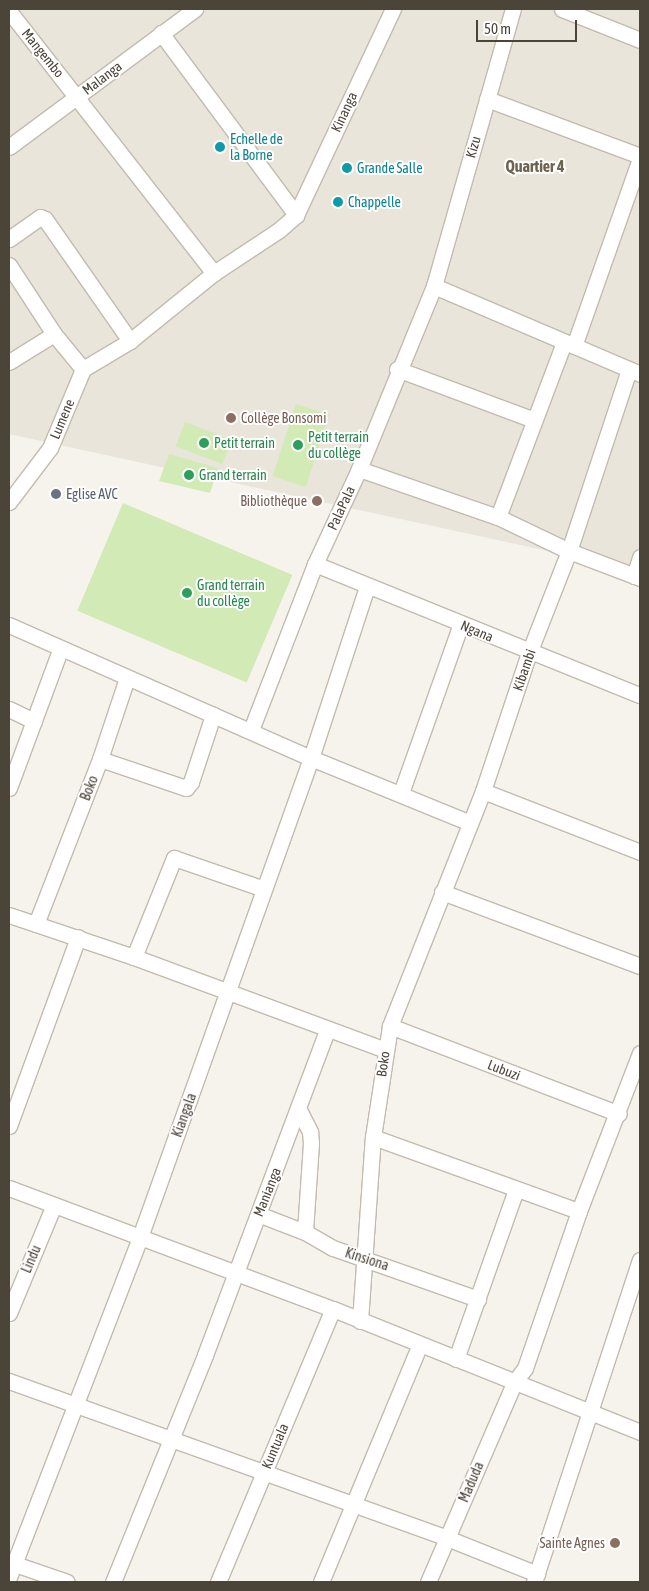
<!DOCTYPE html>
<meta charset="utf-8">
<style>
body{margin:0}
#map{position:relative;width:649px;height:1591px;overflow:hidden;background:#f6f3ec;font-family:"Asap Condensed",sans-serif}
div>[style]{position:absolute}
.residential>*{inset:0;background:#eae5da}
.green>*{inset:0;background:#d2eab5;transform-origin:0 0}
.roads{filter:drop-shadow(1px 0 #c2bbae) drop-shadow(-1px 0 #c2bbae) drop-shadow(0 1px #c2bbae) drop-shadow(0 -1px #c2bbae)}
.minor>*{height:15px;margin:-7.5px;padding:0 7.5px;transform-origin:7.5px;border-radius:7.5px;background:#fff}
.dots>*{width:14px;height:14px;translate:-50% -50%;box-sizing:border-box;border:2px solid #fff;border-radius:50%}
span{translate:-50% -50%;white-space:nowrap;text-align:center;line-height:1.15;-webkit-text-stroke:4px #fff;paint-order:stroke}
.street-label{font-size:14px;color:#4b4439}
.culture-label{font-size:14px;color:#0d838f}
.left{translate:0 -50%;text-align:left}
.education-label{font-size:14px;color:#785e54}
.right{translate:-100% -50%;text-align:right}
.leisure-label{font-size:14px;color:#27864d}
.worship-label{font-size:14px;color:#5b616d}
.quarter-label{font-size:16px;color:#6e6250;font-weight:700}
.frame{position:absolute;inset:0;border:10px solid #4b4439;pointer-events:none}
.scale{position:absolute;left:476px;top:20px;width:101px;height:22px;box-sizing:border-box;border:2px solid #4b4439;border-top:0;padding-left:6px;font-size:15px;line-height:18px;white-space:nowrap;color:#4b4439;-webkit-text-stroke:4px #fff;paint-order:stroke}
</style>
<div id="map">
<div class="residential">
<div style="clip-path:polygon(9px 9px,640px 9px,640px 571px,9px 434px)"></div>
</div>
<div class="green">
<div style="left:296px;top:404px;width:35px;height:76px;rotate:18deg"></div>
<div style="left:185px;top:422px;width:50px;height:26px;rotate:21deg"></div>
<div style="clip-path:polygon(169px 454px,218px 468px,210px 493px,159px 481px)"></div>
<div style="left:123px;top:503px;width:184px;height:117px;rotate:23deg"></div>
</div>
<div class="roads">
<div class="minor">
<div style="left:562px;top:9px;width:84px;rotate:21.7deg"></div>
<div style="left:9px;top:11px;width:333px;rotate:52deg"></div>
<div style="left:161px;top:33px;width:227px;rotate:53.4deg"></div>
<div style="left:487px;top:99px;width:163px;rotate:20.4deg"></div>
<div style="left:9px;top:147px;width:232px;rotate:-36.6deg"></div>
<div style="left:9px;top:239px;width:38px;rotate:-35deg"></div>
<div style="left:40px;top:217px;width:5px;rotate:22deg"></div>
<div style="left:45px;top:219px;width:149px;rotate:55.1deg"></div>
<div style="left:9px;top:265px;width:82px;rotate:56.9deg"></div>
<div style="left:54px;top:334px;width:45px;rotate:50.4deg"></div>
<div style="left:434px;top:286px;width:224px;rotate:23.1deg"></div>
<div style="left:574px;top:346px;width:198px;rotate:-70.6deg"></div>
<div style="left:9px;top:362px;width:53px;rotate:-31.9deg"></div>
<div style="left:83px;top:369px;width:55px;rotate:-30.8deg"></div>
<div style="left:130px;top:341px;width:108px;rotate:-39deg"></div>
<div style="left:214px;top:273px;width:78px;rotate:-33.5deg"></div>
<div style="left:279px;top:230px;width:23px;rotate:-41deg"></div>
<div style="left:296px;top:215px;width:228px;rotate:-64.8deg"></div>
<div style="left:397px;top:369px;width:146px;rotate:20.4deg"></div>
<div style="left:359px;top:469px;width:147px;rotate:19.1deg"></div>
<div style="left:498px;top:517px;width:79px;rotate:25.6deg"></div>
<div style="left:569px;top:551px;width:76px;rotate:20.8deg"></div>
<div style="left:9px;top:502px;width:68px;rotate:-52.8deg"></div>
<div style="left:50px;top:448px;width:86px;rotate:-67.3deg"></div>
<div style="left:498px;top:517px;width:187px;rotate:-69.3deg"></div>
<div style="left:315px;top:564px;width:350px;rotate:22deg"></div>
<div style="left:634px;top:576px;width:20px;rotate:-72deg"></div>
<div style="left:9px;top:625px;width:330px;rotate:23.8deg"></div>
<div style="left:311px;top:758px;width:172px;rotate:22.2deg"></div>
<div style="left:9px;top:709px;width:28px;rotate:26deg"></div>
<div style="left:251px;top:730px;width:178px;rotate:-68.9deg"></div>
<div style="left:315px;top:564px;width:105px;rotate:-65.1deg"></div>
<div style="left:359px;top:469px;width:198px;rotate:-67.7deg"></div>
<div style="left:434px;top:286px;width:288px;rotate:-74.1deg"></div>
<div style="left:100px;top:759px;width:91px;rotate:18.6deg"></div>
<div style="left:186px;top:788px;width:8px;rotate:-50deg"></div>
<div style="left:191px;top:782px;width:71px;rotate:-71.8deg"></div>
<div style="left:9px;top:788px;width:147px;rotate:-69.7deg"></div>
<div style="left:483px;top:791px;width:168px;rotate:21.2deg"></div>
<div style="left:401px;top:793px;width:179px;rotate:-70.5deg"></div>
<div style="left:442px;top:892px;width:211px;rotate:20.5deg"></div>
<div style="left:9px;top:915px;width:132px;rotate:18.6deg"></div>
<div style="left:134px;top:957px;width:268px;rotate:20.3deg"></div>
<div style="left:36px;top:924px;width:177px;rotate:-68.8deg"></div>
<div style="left:100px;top:759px;width:85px;rotate:-71.6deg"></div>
<div style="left:134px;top:957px;width:107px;rotate:-68deg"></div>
<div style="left:174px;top:858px;width:95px;rotate:19deg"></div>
<div style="left:390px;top:1026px;width:245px;rotate:21deg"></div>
<div style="left:299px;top:1110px;width:25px;rotate:63deg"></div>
<div style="left:310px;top:1132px;width:11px;rotate:85deg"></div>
<div style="left:311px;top:1143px;width:89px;rotate:93.9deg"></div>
<div style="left:9px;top:1126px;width:201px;rotate:-69.9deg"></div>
<div style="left:373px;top:1137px;width:219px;rotate:19.8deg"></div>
<div style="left:9px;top:1188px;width:346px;rotate:20.5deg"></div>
<div style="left:333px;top:1309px;width:331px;rotate:21.8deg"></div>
<div style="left:258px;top:1214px;width:50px;rotate:21deg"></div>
<div style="left:305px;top:1232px;width:32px;rotate:30deg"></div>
<div style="left:333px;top:1248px;width:154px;rotate:19.4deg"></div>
<div style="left:9px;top:1313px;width:117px;rotate:-67.4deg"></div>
<div style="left:360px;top:1321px;width:184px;rotate:-86deg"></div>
<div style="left:373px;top:1137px;width:112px;rotate:-81.3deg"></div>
<div style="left:390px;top:1026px;width:253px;rotate:-68.4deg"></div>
<div style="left:483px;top:791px;width:145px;rotate:-71.6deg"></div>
<div style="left:529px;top:653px;width:110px;rotate:-68.6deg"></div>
<div style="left:569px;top:551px;width:191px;rotate:-71.7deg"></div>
<div style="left:456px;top:1359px;width:179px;rotate:-70.5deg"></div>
<div style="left:9px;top:1381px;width:465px;rotate:19.7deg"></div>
<div style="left:447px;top:1538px;width:97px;rotate:21.8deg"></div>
<div style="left:9px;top:1562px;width:61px;rotate:19deg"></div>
<div style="left:9px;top:1577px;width:364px;rotate:-68.9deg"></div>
<div style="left:140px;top:1237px;width:509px;rotate:-70.35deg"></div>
<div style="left:311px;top:758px;width:180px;rotate:-71.9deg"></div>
<div style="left:113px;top:1582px;width:245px;rotate:-67.9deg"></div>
<div style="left:205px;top:1355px;width:346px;rotate:-69.4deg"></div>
<div style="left:218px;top:1582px;width:296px;rotate:-67.2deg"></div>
<div style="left:321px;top:1582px;width:256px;rotate:-67.4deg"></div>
<div style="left:428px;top:1582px;width:219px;rotate:-66.6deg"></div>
<div style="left:515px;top:1381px;width:16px;rotate:-52deg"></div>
<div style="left:525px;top:1368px;width:166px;rotate:-71deg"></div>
<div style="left:579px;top:1211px;width:169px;rotate:-68.9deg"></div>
<div style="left:534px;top:1582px;width:339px;rotate:-71.8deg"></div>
</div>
</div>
<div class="dots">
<div style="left:220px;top:147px;background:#0f9aa8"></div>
<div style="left:347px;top:168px;background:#0f9aa8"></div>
<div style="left:338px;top:202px;background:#0f9aa8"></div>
<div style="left:231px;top:418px;background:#8d6e63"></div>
<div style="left:204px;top:443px;background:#2e9e5b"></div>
<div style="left:298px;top:445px;background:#2e9e5b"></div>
<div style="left:189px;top:475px;background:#2e9e5b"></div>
<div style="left:56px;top:494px;background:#6b7280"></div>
<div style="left:317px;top:501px;background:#8d6e63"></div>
<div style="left:187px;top:593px;background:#2e9e5b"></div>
<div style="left:615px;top:1543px;background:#8d6e63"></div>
</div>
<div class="street-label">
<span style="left:43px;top:53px;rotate:51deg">Mangembo</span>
<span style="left:102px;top:78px;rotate:-37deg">Malanga</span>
<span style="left:344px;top:112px;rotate:-65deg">Kinanga</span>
<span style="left:473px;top:147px;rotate:-74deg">Kizu</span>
<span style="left:62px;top:419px;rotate:-67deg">Lumene</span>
<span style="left:341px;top:508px;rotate:-65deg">PalaPala</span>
<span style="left:477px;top:631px;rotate:23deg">Ngana</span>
<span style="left:524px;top:670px;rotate:-71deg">Kibambi</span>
<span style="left:89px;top:788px;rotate:-69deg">Boko</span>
<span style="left:383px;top:1064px;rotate:-82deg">Boko</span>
<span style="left:504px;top:1070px;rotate:21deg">Lubuzi</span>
<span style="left:184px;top:1115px;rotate:-70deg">Kiangala</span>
<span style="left:267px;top:1192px;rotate:-68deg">Manianga</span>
<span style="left:31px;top:1259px;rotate:-67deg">Lindu</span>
<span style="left:367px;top:1259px;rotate:18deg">Kinsiona</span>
<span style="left:275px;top:1446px;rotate:-67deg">Kuntuala</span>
<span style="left:471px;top:1482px;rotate:-67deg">Maduda</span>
</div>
<div class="culture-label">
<span class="left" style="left:230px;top:147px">Echelle de<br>la Borne</span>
<span class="left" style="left:357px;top:168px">Grande Salle</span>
<span class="left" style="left:348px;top:202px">Chappelle</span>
</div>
<div class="education-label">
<span class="left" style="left:241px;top:418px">Collège Bonsomi</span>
<span class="right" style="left:307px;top:501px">Bibliothèque</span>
<span class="right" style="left:605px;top:1543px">Sainte Agnes</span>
</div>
<div class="leisure-label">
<span class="left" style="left:308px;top:445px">Petit terrain<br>du collège</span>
<span class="left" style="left:214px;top:443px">Petit terrain</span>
<span class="left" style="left:199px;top:475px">Grand terrain</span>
<span class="left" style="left:197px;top:593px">Grand terrain<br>du collège</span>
</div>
<div class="worship-label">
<span class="left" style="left:66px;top:494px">Eglise AVC</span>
</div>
<div class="quarter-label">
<span style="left:535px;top:166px">Quartier 4</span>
</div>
<div class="frame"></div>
<div class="scale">50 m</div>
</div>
